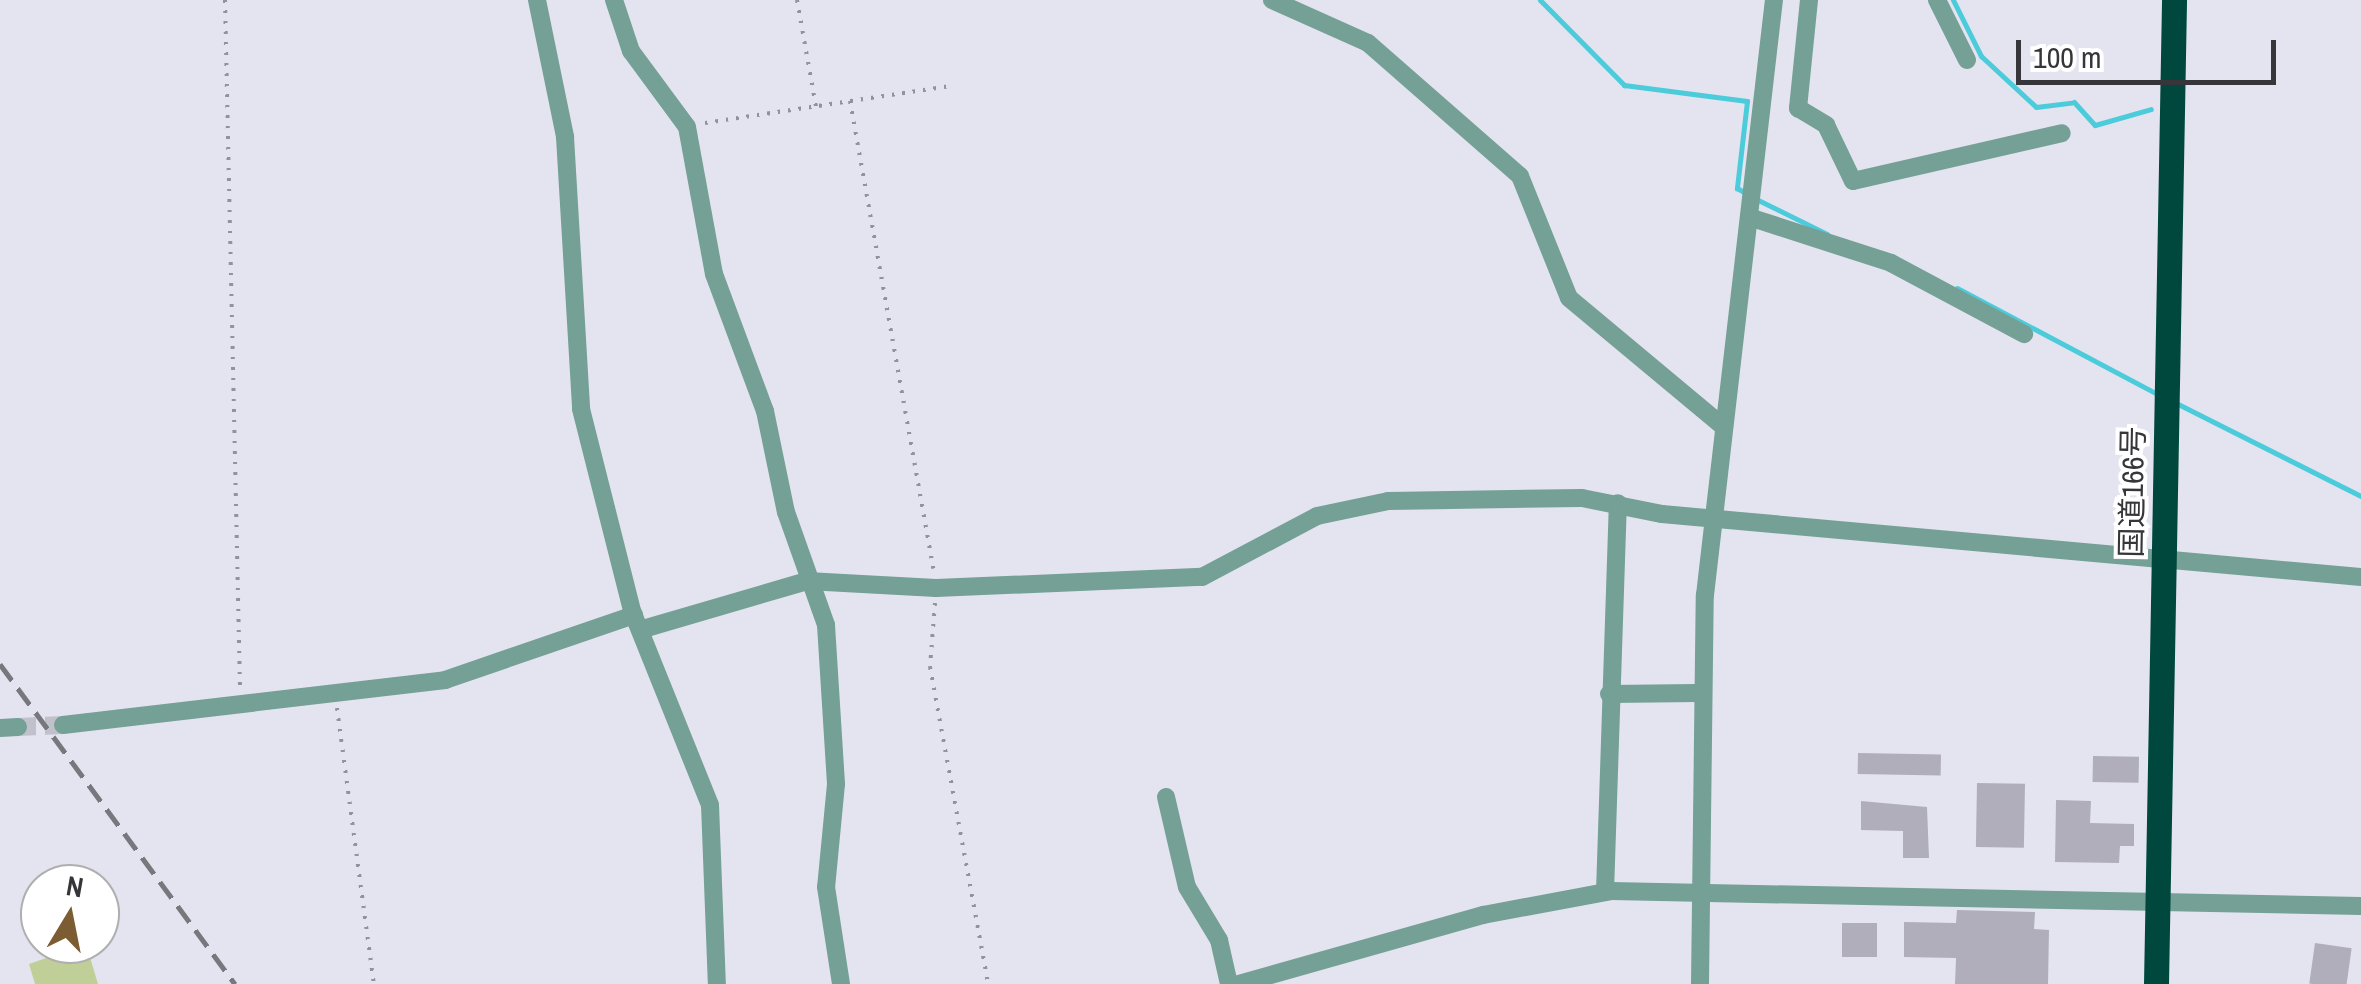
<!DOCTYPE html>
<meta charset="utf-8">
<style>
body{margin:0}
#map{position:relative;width:2361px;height:984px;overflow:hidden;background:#e4e4f0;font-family:"Archivo Narrow","Noto Sans JP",sans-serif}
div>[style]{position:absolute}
.green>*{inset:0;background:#c0cf97}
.stream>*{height:5px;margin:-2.5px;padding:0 2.5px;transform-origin:2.5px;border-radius:2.5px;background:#4ccbda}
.building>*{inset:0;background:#afaeba;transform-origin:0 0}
.minor-tunnel>*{height:18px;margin-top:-9px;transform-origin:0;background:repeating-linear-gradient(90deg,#c1c1cc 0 18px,transparent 0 27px)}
.path>*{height:4px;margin-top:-2px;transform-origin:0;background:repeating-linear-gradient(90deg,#92929a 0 2.5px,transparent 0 10.5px)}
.minor>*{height:18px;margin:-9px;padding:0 9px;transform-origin:9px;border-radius:9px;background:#74a095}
.highway>*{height:25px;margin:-12.5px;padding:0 12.5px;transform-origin:12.5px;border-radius:12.5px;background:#00483d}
.rail>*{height:5px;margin-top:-2.5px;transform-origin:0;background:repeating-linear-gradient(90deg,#77777e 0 20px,transparent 0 30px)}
span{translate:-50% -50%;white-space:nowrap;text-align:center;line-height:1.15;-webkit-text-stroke:8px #fff;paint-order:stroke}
.street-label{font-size:30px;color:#36363a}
.north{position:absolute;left:20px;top:864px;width:100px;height:100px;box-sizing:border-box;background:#fff;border:2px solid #afafb0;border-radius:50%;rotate:10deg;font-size:28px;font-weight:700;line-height:40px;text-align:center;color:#36363a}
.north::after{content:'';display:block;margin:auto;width:35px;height:45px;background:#7c5c32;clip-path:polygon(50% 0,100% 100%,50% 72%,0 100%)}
.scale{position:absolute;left:2016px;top:40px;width:260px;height:45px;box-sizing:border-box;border:5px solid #36363a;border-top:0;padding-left:12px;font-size:30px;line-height:35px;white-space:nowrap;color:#36363a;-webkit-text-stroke:8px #fff;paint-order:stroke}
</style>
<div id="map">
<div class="green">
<div style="clip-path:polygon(86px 944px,98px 984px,35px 984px,29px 964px)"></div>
</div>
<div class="stream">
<div style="left:1540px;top:0;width:120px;rotate:45.3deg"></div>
<div style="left:1624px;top:85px;width:124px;rotate:7.4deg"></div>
<div style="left:1747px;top:101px;width:88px;rotate:96.6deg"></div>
<div style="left:1737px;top:188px;width:12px;rotate:31deg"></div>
<div style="left:1953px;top:0;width:63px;rotate:63.4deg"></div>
<div style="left:1981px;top:56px;width:75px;rotate:42.8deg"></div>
<div style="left:2036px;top:107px;width:38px;rotate:-7deg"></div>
<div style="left:2074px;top:102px;width:31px;rotate:48deg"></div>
<div style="left:2095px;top:125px;width:58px;rotate:-15.9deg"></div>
<div style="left:1756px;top:199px;width:79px;rotate:26.2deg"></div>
<div style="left:1957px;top:288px;width:229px;rotate:27.9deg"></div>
<div style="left:2174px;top:402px;width:209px;rotate:26.7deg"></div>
</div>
<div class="building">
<div style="left:1858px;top:753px;width:83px;height:21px;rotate:1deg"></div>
<div style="left:2093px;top:756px;width:46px;height:26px;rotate:1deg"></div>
<div style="left:1977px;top:783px;width:48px;height:64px;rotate:1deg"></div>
<div style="clip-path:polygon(2056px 800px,2091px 801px,2090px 823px,2134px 824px,2134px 846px,2120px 846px,2119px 863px,2055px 862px)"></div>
<div style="clip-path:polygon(1861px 801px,1927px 807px,1929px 858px,1903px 858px,1903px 831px,1861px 830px)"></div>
<div style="clip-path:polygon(1957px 910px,2035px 912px,2034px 929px,2049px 930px,2048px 984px,1955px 984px,1956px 958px,1904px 957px,1904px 922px,1956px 923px)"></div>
<div style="left:1842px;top:923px;width:35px;height:34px"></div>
<div style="left:2315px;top:943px;width:37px;height:41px;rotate:8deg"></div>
</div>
<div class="minor-tunnel">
<div style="left:18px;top:727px;width:45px;rotate:-2.5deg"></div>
</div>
<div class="path">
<div style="left:225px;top:0;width:687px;rotate:88.75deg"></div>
<div style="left:797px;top:0;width:109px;rotate:79.9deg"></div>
<div style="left:850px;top:101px;width:475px;rotate:79.9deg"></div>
<div style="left:705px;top:123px;width:248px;rotate:-8.6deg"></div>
<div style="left:935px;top:603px;width:64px;rotate:94.5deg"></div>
<div style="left:930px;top:667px;width:322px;rotate:79.6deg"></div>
<div style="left:337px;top:708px;width:278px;rotate:82.4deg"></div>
</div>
<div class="minor">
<div style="left:537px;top:0;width:140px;rotate:78.4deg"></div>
<div style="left:565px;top:137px;width:272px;rotate:86.6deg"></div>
<div style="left:581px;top:409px;width:208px;rotate:75.8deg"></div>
<div style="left:632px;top:611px;width:209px;rotate:68.1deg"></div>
<div style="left:710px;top:805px;width:179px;rotate:87.8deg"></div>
<div style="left:614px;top:0;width:54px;rotate:71.6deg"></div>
<div style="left:631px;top:51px;width:94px;rotate:53.6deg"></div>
<div style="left:687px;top:127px;width:149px;rotate:79.6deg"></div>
<div style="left:714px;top:274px;width:146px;rotate:69.6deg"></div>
<div style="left:765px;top:411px;width:103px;rotate:78.3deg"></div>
<div style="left:786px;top:512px;width:120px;rotate:70.5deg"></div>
<div style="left:826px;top:625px;width:159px;rotate:86.4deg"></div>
<div style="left:836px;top:784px;width:103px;rotate:95.5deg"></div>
<div style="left:826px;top:887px;width:98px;rotate:81.2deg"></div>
<div style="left:1272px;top:0;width:105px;rotate:24.1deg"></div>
<div style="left:1368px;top:43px;width:202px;rotate:41.2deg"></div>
<div style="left:1520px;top:176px;width:131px;rotate:68.1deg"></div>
<div style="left:1569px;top:298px;width:202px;rotate:39.8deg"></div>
<div style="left:1809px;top:0;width:109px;rotate:95.8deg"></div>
<div style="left:1798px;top:108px;width:33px;rotate:31deg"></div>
<div style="left:1826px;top:125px;width:62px;rotate:64.3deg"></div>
<div style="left:1853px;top:181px;width:214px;rotate:-12.9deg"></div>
<div style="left:1937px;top:0;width:67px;rotate:63.4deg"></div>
<div style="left:1749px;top:217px;width:149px;rotate:17.9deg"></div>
<div style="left:1891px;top:263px;width:151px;rotate:28.1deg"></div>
<div style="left:643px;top:629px;width:171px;rotate:-16.3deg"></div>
<div style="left:807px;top:581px;width:129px;rotate:3.1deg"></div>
<div style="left:936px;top:588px;width:266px;rotate:-2.4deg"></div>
<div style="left:1202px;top:577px;width:130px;rotate:-27.9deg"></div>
<div style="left:1317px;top:516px;width:73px;rotate:-11.9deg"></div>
<div style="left:1388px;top:501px;width:194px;rotate:-0.9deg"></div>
<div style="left:1582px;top:498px;width:82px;rotate:11.3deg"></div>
<div style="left:1662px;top:514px;width:702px;rotate:5.15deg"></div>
<div style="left:1609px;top:694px;width:89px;rotate:-0.6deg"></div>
<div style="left:63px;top:725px;width:385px;rotate:-6.7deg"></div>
<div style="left:445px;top:680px;width:200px;rotate:-19deg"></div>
<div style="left:0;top:728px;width:18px;rotate:-3deg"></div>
<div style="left:1166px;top:797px;width:92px;rotate:76.9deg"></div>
<div style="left:1187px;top:887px;width:62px;rotate:58.9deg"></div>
<div style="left:1219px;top:940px;width:45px;rotate:77.2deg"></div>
<div style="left:1605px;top:892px;width:389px;rotate:-88.1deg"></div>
<div style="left:1239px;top:984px;width:254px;rotate:-15.8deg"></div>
<div style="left:1483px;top:915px;width:130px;rotate:-10.6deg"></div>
<div style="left:1611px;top:891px;width:750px;rotate:1.15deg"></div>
<div style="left:1700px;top:984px;width:389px;rotate:-89.3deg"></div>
<div style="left:1705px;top:595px;width:599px;rotate:-83.39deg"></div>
</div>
<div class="highway">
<div style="left:2156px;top:984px;width:984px;rotate:-88.95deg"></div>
</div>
<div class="rail">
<div style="left:0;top:664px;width:397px;rotate:53.7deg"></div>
</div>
<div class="street-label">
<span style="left:2132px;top:492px;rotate:-89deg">国道166号</span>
</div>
<div class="north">N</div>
<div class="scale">100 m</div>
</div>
